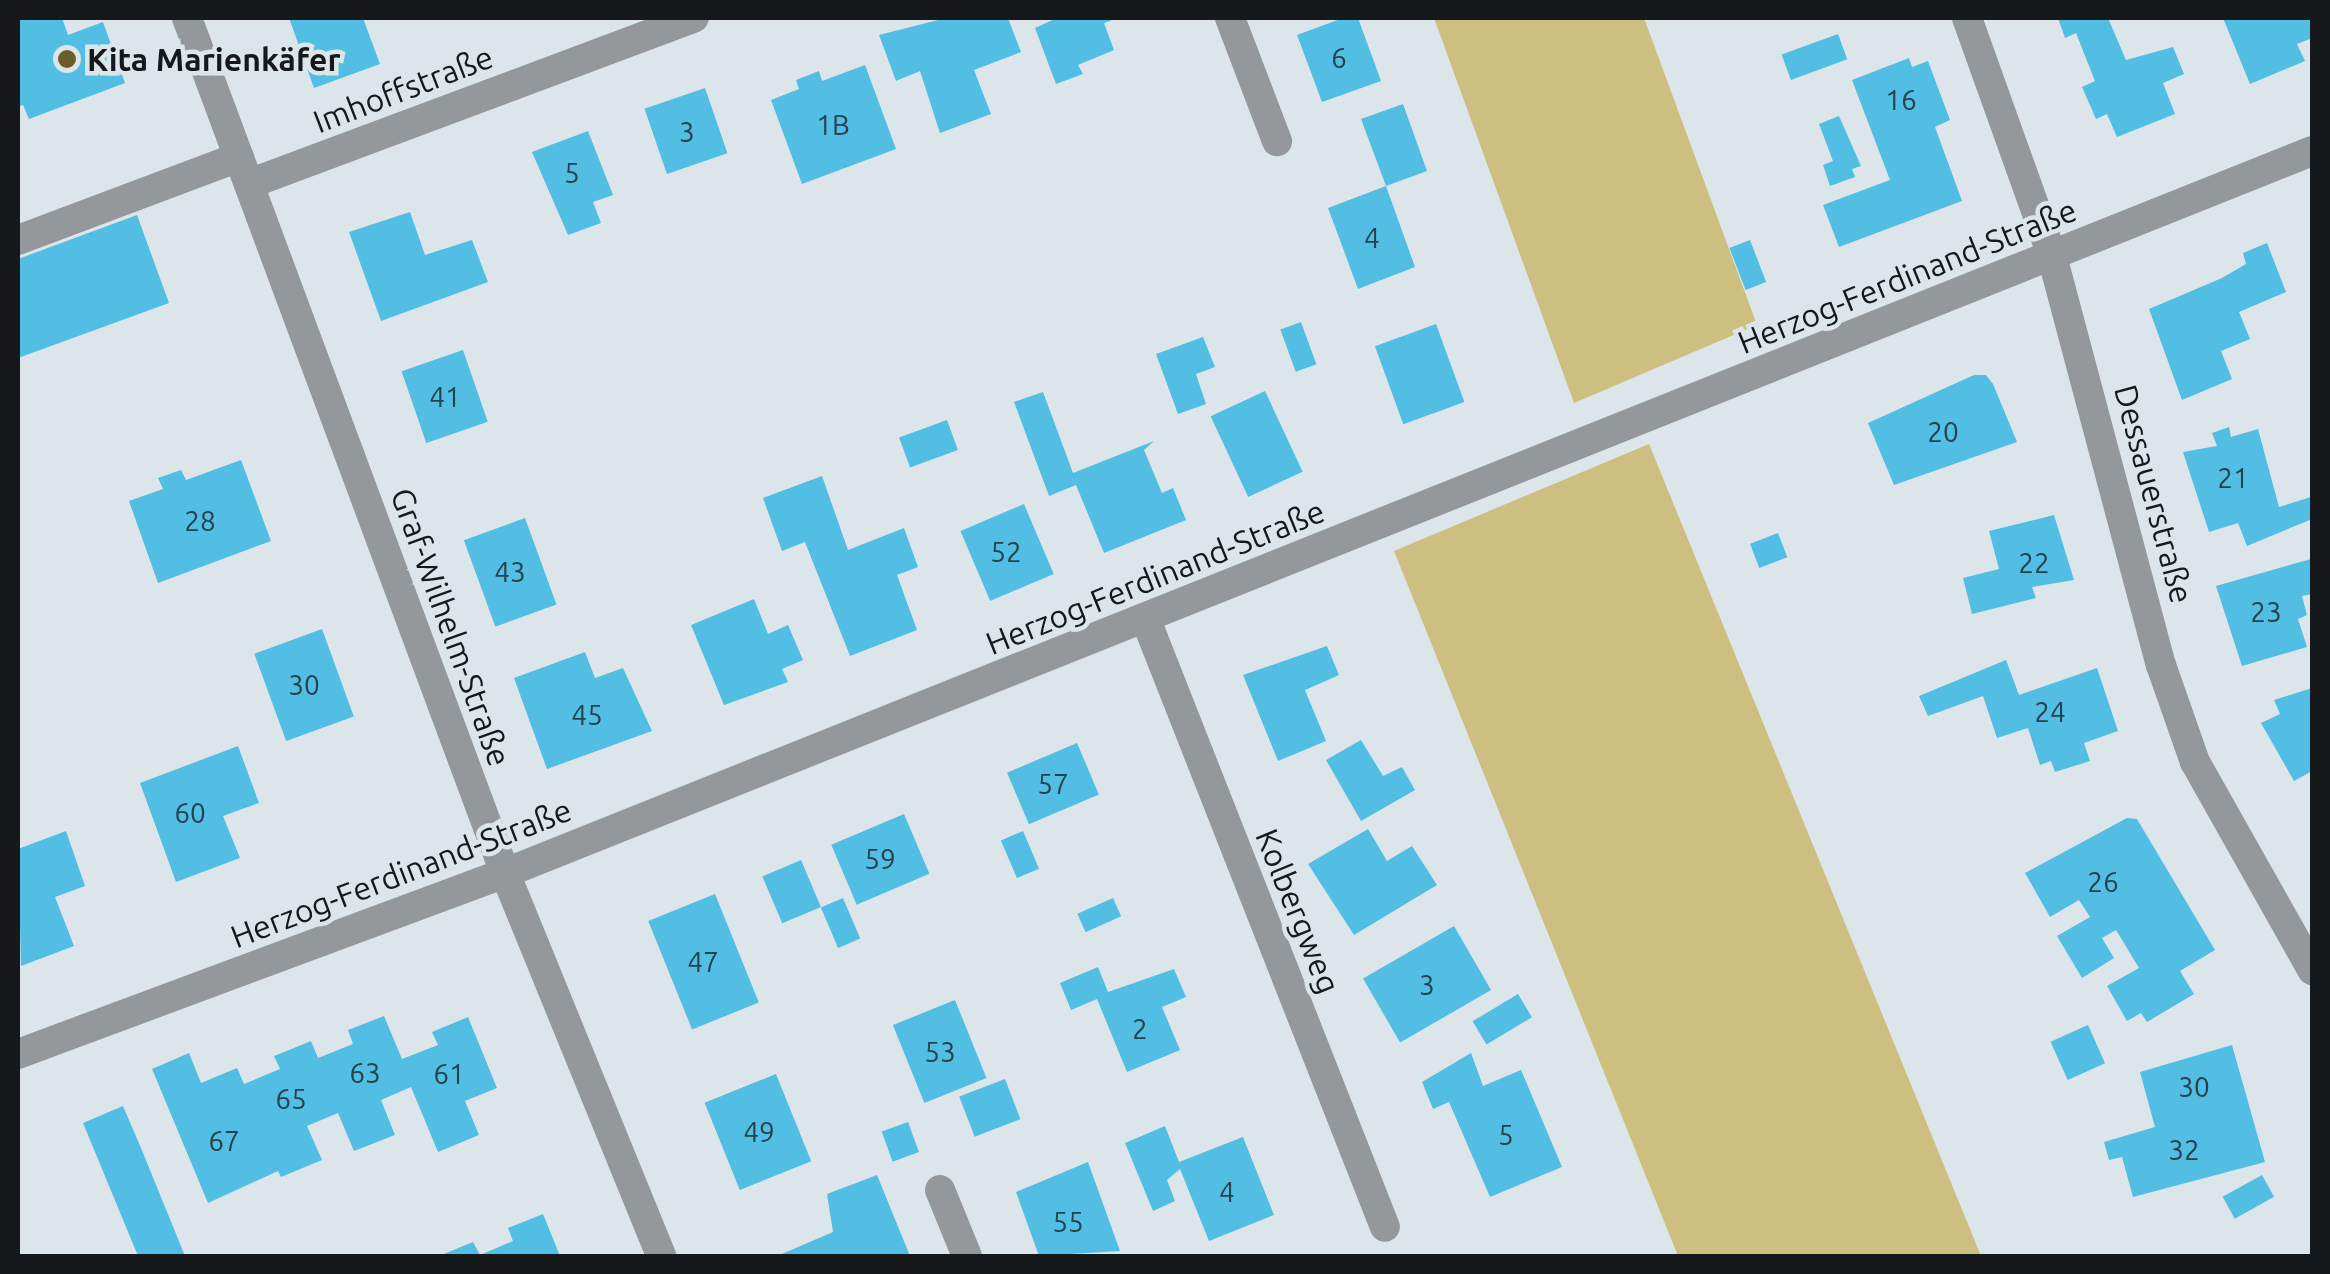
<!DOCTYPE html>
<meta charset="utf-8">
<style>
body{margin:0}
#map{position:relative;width:2330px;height:1274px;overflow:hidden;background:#dce5e9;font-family:Ubuntu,sans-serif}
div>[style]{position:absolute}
.green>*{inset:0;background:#cdbf7f}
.building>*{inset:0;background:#52bee3;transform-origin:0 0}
.minor>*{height:30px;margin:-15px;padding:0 15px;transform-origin:15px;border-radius:15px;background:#94989a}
.dots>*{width:28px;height:28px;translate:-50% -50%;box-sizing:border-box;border:5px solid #dce5e9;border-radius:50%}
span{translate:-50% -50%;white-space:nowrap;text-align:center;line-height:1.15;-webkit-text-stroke:9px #dce5e9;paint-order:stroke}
.number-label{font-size:28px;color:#25424d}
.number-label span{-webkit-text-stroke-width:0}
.poi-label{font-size:32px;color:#16191b;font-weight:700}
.left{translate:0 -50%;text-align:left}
.street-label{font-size:32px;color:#16191b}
.frame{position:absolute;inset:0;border:20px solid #16191b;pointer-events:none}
</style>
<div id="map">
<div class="green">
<div style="clip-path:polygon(1434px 18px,1644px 18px,1757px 325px,1574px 403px)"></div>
<div style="clip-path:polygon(1649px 444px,1981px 1256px,1678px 1256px,1394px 551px)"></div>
</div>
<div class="building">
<div style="clip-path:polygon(18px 18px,62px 18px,68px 35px,103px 22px,125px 83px,29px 119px,23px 105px,18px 107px)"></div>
<div style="clip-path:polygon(289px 18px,363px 18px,380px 64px,314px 88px)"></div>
<div style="clip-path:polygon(946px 18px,1008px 18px,1021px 52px,974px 70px,991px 114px,940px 133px,920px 71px,896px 81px,879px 35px)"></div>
<div style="clip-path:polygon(1057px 18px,1118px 18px,1104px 23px,1114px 50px,1078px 65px,1083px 74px,1056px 84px,1035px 28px)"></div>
<div style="clip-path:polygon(1343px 18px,1358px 18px,1381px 81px,1322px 102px,1297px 35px)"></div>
<div style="clip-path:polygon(2058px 18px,2108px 18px,2126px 60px,2173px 47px,2184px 74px,2163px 83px,2175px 114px,2117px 137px,2107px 114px,2096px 119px,2082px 87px,2095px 81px,2076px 33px,2065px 38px)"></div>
<div style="clip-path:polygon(2223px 18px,2312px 18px,2312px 38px,2297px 44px,2305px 61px,2250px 84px)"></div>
<div style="left:1838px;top:34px;width:27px;height:60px;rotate:70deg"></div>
<div style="clip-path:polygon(1909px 58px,1912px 67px,1928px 61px,1950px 120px,1935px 127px,1962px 201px,1839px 247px,1823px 205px,1890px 180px,1852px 80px)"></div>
<div style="clip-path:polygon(865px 65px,896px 149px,802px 184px,771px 100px,799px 89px,796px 80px,819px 71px,822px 81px)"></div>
<div style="left:705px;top:88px;width:69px;height:64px;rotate:71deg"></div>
<div style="clip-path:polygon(1403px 104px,1427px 171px,1386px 186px,1415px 267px,1358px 289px,1328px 208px,1386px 186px,1361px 119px)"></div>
<div style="clip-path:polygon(1839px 116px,1861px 166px,1852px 169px,1855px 177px,1830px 186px,1823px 165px,1833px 161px,1819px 124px)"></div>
<div style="clip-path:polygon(588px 131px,613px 195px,593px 202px,601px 223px,568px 235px,532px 152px)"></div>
<div style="clip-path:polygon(410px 212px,425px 255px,472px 240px,488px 282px,381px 321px,349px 232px)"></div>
<div style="clip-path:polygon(137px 215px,169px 303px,18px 358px,18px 259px)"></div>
<div style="left:1750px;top:240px;width:45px;height:22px;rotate:69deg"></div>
<div style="clip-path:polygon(2267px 243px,2286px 292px,2239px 312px,2250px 339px,2221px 351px,2232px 379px,2182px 400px,2149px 309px,2222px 278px,2246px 264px,2243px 253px)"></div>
<div style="left:1301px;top:322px;width:45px;height:22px;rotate:70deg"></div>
<div style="left:1436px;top:324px;width:83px;height:65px;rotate:70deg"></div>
<div style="clip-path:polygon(1203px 337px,1215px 367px,1196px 374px,1206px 404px,1178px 414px,1156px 354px)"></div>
<div style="left:463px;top:350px;width:76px;height:65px;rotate:71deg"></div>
<div style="clip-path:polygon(1974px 375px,1986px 375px,1993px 384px,2017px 442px,1894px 485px,1868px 423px)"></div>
<div style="left:1265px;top:391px;width:89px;height:60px;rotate:65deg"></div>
<div style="clip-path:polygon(1043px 392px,1073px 473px,1154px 441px,1144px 450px,1162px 493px,1173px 488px,1186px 520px,1104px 553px,1076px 485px,1049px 496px,1014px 402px)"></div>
<div style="left:947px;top:420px;width:32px;height:51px;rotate:70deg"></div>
<div style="clip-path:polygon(2229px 427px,2231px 437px,2258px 429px,2279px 507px,2311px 497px,2312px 487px,2312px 519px,2247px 546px,2238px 523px,2209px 532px,2183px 452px,2217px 446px,2212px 433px)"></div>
<div style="clip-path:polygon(241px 460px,271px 541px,158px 583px,129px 501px,163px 489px,158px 478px,181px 470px,186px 480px)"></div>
<div style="clip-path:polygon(822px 476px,848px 550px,904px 528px,918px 567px,897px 575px,917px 630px,850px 656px,805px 542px,782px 551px,763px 498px)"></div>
<div style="left:1024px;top:504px;width:76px;height:69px;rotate:67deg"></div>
<div style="clip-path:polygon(2054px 515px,2074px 580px,2032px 587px,2036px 598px,1972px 614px,1963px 578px,1999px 569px,1989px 531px)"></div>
<div style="left:525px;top:518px;width:92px;height:65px;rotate:70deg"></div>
<div style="left:1778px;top:533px;width:26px;height:30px;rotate:69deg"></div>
<div style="clip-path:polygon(2311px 559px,2312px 594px,2302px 596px,2307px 615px,2298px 619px,2307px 647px,2242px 666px,2216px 586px)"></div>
<div style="clip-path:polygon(754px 599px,768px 634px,788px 625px,803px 660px,782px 669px,788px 682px,724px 705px,691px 625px)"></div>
<div style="left:322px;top:629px;width:93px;height:72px;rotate:70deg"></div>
<div style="clip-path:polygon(1327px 646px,1339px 675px,1305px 690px,1326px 741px,1278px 761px,1243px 675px)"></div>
<div style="clip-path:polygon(585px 652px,595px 678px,623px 668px,652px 731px,547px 769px,514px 678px)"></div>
<div style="clip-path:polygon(2006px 660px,2019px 695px,2097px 668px,2118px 731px,2084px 743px,2090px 761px,2055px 772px,2051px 761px,2040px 765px,2028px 728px,1997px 738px,1983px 696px,1928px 716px,1919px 696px)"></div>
<div style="clip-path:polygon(2312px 688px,2312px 771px,2294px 781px,2261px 723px,2280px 714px,2274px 700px)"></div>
<div style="clip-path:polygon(1361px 740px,1383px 776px,1402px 767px,1415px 790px,1361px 821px,1326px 760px)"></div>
<div style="left:1077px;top:743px;width:56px;height:76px;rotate:67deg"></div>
<div style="clip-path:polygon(238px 746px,259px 803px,223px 816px,240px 858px,176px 882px,140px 783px)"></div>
<div style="left:904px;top:814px;width:65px;height:79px;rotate:67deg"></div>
<div style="clip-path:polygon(2127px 818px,2137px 819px,2215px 950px,2180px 971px,2194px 994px,2147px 1022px,2141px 1013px,2127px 1021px,2107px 986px,2139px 968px,2116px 930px,2102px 938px,2114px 958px,2082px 978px,2057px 936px,2090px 917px,2079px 900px,2050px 917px,2025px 873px)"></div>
<div style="clip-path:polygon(1368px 829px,1387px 861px,1412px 846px,1437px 885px,1354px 935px,1308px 864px)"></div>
<div style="clip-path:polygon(66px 831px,85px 886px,55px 897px,74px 946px,21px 966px,18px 849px)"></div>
<div style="left:1023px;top:831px;width:41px;height:24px;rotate:67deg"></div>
<div style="left:801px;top:860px;width:51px;height:42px;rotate:67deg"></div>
<div style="left:715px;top:894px;width:117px;height:72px;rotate:68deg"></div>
<div style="left:843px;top:898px;width:44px;height:24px;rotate:67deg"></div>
<div style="left:1113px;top:898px;width:20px;height:39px;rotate:66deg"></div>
<div style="left:1454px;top:926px;width:74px;height:105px;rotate:60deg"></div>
<div style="clip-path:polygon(1098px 967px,1108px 992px,1174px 969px,1186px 997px,1162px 1007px,1180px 1050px,1127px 1072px,1097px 999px,1071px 1010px,1060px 983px)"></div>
<div style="left:1518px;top:994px;width:27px;height:53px;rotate:59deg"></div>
<div style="left:955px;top:1000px;width:84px;height:67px;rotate:68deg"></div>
<div style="clip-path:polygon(384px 1016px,402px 1059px,438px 1045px,432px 1032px,468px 1017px,497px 1088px,465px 1101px,479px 1135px,438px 1152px,411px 1087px,381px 1100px,395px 1135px,354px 1151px,338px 1113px,307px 1126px,322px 1160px,281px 1177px,278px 1171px,208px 1203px,152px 1069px,189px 1053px,201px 1083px,237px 1068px,244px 1084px,280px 1069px,274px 1056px,311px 1041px,318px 1058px,353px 1044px,348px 1030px)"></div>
<div style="left:2088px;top:1025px;width:42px;height:41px;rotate:66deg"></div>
<div style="clip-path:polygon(2232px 1045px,2265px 1162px,2133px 1197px,2122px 1157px,2109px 1160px,2104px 1142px,2155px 1127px,2140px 1072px)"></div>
<div style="clip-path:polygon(1471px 1053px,1483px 1086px,1521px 1070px,1562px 1167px,1490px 1197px,1449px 1102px,1433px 1109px,1422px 1082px)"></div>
<div style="left:776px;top:1074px;width:94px;height:77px;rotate:68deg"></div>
<div style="left:1005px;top:1079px;width:43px;height:49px;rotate:69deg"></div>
<div style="clip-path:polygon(123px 1106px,141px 1148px,185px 1256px,138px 1256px,83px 1123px)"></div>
<div style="left:908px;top:1122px;width:32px;height:28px;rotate:70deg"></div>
<div style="clip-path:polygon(1165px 1126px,1179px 1162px,1243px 1137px,1274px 1215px,1209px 1241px,1180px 1169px,1167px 1180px,1175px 1201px,1153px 1211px,1125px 1143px)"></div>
<div style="clip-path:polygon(1088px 1162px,1120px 1251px,1039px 1256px,1016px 1192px)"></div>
<div style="clip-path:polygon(877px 1175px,910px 1256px,777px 1256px,833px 1232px,827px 1194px)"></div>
<div style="left:2262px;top:1175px;width:25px;height:45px;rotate:61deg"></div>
<div style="clip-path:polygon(543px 1214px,560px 1256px,439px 1256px,473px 1242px,480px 1255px,513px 1241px,508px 1228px)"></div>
</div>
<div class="minor">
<div style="left:187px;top:18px;width:912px;rotate:69.6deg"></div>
<div style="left:505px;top:873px;width:414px;rotate:67.8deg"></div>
<div style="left:1230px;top:18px;width:132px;rotate:69.1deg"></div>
<div style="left:1967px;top:18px;width:253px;rotate:70.3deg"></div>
<div style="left:2052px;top:256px;width:423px;rotate:75.1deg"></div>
<div style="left:2161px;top:665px;width:103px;rotate:70.7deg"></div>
<div style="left:2195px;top:762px;width:239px;rotate:60.6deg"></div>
<div style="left:249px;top:184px;width:475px;rotate:-20.5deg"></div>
<div style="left:18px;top:240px;width:236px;rotate:-20.6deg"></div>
<div style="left:1146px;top:620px;width:652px;rotate:68.51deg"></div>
<div style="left:18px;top:1054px;width:520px;rotate:-20.39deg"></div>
<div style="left:505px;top:873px;width:1946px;rotate:-21.78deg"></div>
<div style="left:940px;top:1190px;width:71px;rotate:67.8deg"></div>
</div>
<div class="dots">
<div style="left:67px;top:59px;background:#695d2a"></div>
</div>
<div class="number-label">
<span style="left:1339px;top:58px">6</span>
<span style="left:1901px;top:100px">16</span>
<span style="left:833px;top:125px">1B</span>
<span style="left:687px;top:132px">3</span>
<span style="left:572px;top:173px">5</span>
<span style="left:1372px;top:238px">4</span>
<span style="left:445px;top:397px">41</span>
<span style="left:1943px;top:432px">20</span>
<span style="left:2233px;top:478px">21</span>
<span style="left:200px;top:521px">28</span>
<span style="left:1006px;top:552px">52</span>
<span style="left:2034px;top:563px">22</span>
<span style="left:510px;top:572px">43</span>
<span style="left:2266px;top:612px">23</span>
<span style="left:304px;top:685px">30</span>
<span style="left:2050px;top:712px">24</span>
<span style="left:587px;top:715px">45</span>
<span style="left:1053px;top:784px">57</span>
<span style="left:190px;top:813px">60</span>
<span style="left:880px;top:859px">59</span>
<span style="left:2103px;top:882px">26</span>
<span style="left:703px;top:962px">47</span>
<span style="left:1427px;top:985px">3</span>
<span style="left:1140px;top:1029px">2</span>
<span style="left:940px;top:1052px">53</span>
<span style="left:365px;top:1073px">63</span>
<span style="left:449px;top:1074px">61</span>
<span style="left:2194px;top:1087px">30</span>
<span style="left:291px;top:1099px">65</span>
<span style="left:759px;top:1132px">49</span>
<span style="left:1506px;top:1135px">5</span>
<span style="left:224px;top:1141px">67</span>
<span style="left:2184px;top:1150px">32</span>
<span style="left:1227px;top:1192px">4</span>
<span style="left:1068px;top:1222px">55</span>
</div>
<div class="poi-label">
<span class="left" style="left:87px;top:59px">Kita Marienkäfer</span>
</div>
<div class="street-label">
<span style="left:403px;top:89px;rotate:-21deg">Imhoffstraße</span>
<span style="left:1907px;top:276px;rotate:-22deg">Herzog-Ferdinand-Straße</span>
<span style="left:2154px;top:494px;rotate:75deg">Dessauerstraße</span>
<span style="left:1155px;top:577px;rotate:-22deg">Herzog-Ferdinand-Straße</span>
<span style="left:451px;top:627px;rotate:70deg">Graf-Wilhelm-Straße</span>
<span style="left:401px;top:873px;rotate:-21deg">Herzog-Ferdinand-Straße</span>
<span style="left:1298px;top:911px;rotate:68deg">Kolbergweg</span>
</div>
<div class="frame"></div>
</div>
